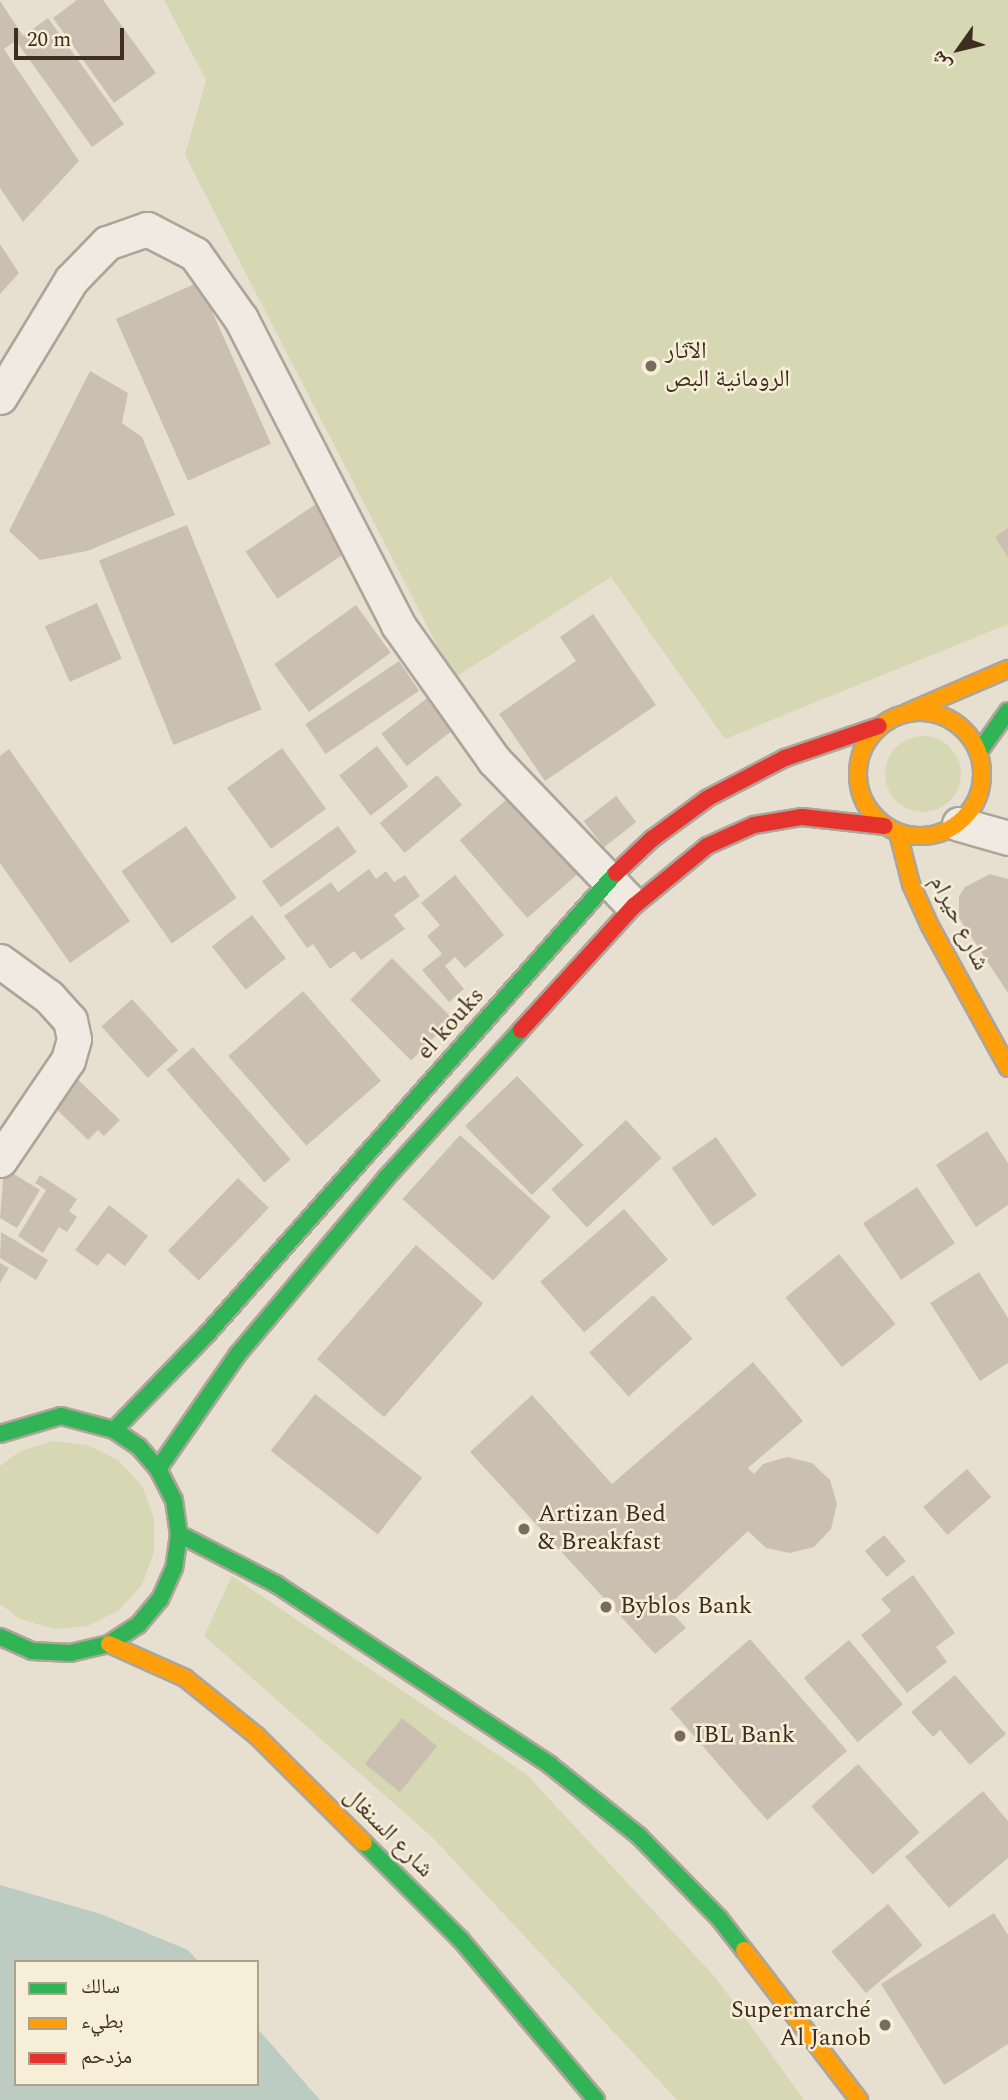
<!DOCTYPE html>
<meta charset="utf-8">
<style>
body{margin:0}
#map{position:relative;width:1008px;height:2100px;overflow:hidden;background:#e7e0d1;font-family:Spectral,"Noto Naskh Arabic",serif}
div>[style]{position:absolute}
.green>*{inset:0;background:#d6d7b3}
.round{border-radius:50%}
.water>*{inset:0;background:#bcccc2}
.building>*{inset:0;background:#cbbfb2;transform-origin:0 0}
.roads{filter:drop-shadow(2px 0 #ada599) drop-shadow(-2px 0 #ada599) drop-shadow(0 2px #ada599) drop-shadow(0 -2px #ada599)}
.street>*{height:33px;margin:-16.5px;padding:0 16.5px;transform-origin:16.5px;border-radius:16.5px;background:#efebe3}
.fast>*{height:16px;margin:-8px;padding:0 8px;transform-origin:8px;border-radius:8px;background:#30b455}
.slow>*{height:16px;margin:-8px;padding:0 8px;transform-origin:8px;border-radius:8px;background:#ff9f0a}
.slow>.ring{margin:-8px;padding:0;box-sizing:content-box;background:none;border:16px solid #ff9f0a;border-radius:50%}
.jam>*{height:16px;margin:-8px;padding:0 8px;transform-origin:8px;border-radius:8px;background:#e5322d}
.dots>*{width:19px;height:19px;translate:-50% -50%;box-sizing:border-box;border:4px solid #f7eed8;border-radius:50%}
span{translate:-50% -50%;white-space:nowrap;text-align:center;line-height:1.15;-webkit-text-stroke:5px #f7eed8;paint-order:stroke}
.poi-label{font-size:24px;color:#3d2e20}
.left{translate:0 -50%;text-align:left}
.right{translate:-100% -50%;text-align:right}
.street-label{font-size:24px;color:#3d2e20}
.legend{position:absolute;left:14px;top:1960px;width:245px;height:126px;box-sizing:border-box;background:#f7eed8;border:2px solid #ada18e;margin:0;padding:9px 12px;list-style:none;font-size:21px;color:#3d2e20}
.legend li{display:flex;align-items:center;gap:14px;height:35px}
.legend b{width:35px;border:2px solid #ada18e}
.north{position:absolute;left:924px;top:14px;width:70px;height:70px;-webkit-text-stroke:5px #f7eed8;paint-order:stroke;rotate:236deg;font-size:19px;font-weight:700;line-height:28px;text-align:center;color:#3d2e20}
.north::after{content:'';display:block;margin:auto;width:24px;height:32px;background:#3d2e20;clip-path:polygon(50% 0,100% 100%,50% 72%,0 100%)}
.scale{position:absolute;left:14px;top:28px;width:110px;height:32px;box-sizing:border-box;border:4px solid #3d2e20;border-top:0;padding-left:9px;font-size:21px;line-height:24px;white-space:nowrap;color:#3d2e20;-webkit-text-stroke:5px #f7eed8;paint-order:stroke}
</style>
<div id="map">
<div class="green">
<div style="clip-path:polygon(164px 0,1008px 0,1008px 624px,725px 739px,611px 577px,454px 678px,185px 155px,206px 80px)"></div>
<div class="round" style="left:885px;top:736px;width:76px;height:76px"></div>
<div style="clip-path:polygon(53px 1441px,87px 1445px,118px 1460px,142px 1486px,154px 1518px,154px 1552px,142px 1585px,119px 1610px,88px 1626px,54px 1629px,20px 1619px,0 1604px,0 1466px,20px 1451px)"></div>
<div style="clip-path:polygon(232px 1576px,526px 1774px,716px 1978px,804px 2100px,677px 2100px,433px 1838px,204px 1636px)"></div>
</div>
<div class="water">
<div style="clip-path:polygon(0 1885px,101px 1914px,188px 1950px,199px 1962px,16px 1962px,16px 2084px,257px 2084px,257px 2028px,320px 2100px,0 2100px)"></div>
</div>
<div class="building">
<div style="clip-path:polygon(77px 0,103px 0,156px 73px,114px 103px,53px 18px)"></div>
<div style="clip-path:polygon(0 1px,23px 36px,48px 18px,124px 124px,92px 147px,16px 41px,4px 49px,79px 161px,23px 222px,0 188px)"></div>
<div style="clip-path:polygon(0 244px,19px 273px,0 294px)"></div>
<div style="left:199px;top:282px;width:177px;height:91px;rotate:66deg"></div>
<div style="clip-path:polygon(90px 371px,128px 393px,122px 423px,142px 437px,175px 515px,87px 551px,40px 560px,9px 531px)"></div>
<div style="left:316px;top:504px;width:57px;height:85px;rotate:56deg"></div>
<div style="left:187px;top:525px;width:199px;height:95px;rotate:68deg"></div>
<div style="clip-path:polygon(1008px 528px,1008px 557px,995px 537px)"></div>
<div style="left:97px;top:603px;width:61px;height:57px;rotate:66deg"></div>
<div style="left:356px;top:605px;width:59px;height:101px;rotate:54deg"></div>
<div style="clip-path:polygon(593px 614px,656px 705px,545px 781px,499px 714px,576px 661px,560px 637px)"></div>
<div style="left:399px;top:661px;width:36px;height:113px;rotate:56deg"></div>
<div style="left:435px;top:692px;width:41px;height:68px;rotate:52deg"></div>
<div style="left:377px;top:746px;width:51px;height:48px;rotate:52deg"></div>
<div style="left:282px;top:748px;width:75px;height:68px;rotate:54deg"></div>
<div style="clip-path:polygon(9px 749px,130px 921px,70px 963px,0 863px,0 756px)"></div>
<div style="left:437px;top:775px;width:39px;height:75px;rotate:50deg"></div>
<div style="left:514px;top:793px;width:103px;height:72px;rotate:49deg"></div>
<div style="left:616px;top:796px;width:33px;height:41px;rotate:52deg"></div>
<div style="left:186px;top:826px;width:88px;height:79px;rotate:55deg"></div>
<div style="left:338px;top:826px;width:32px;height:94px;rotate:54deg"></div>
<div style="clip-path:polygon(369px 869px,376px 879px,386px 871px,394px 882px,405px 875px,420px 896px,394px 915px,405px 929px,361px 960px,354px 951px,330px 969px,313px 944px,307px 948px,284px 916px,331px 882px,338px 892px)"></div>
<div style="clip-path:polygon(990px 874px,1008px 879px,1008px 993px,959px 918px,959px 896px,965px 887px)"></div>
<div style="clip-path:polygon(455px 875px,504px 935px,465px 968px,455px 957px,445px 966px,464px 989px,449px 1002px,422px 970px,442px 954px,427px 936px,440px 925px,421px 903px)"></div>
<div style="left:252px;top:915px;width:55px;height:51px;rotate:52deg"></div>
<div style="left:392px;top:958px;width:86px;height:59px;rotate:45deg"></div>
<div style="left:303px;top:991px;width:119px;height:99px;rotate:49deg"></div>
<div style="left:132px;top:999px;width:69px;height:41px;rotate:48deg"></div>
<div style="left:193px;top:1047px;width:149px;height:35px;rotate:49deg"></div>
<div style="clip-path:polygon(71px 1073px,120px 1120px,104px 1136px,98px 1130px,88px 1140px,46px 1099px)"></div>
<div style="left:517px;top:1076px;width:96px;height:72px;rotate:46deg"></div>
<div style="left:626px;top:1120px;width:52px;height:102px;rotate:47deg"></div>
<div style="clip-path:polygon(987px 1131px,1008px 1163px,1008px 1205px,976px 1227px,936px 1165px)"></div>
<div style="left:460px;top:1135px;width:122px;height:86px;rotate:42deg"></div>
<div style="left:716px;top:1137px;width:71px;height:54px;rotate:55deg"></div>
<div style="clip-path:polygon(4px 1168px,40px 1190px,17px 1228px,0 1218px)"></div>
<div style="clip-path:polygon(40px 1175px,77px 1199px,69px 1211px,77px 1217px,67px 1232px,59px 1227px,43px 1253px,18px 1236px,46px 1190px,35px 1183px)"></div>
<div style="left:238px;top:1178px;width:43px;height:101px;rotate:44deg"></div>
<div style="left:917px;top:1187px;width:68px;height:65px;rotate:56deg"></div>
<div style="clip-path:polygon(109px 1205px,148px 1236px,125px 1266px,108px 1253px,97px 1266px,75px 1250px)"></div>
<div style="left:624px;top:1209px;width:67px;height:111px;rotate:49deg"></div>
<div style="clip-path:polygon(1px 1232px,48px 1260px,36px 1280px,0 1258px)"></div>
<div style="left:416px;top:1245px;width:89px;height:151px;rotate:41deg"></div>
<div style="left:839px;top:1254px;width:90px;height:69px;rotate:51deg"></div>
<div style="clip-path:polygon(0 1263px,9px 1268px,0 1283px)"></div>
<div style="clip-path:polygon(979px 1272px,1008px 1318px,1008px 1363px,980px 1381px,930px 1303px)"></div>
<div style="left:653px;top:1295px;width:59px;height:86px;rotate:48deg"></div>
<div style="clip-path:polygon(753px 1362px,803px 1421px,748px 1468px,754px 1474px,763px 1464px,787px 1457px,812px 1463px,830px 1480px,837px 1504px,831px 1529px,814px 1547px,790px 1553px,766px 1548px,748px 1531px,667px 1607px,686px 1628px,655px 1654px,470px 1452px,532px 1395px,612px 1484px)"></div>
<div style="left:315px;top:1394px;width:136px;height:72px;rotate:38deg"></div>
<div style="left:967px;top:1469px;width:37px;height:58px;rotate:49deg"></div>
<div style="left:884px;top:1535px;width:34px;height:25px;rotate:50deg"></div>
<div style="clip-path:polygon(913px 1575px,955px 1633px,936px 1647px,947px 1662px,907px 1693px,861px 1635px,891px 1611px,881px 1599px)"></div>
<div style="left:750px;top:1639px;width:148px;height:106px;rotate:49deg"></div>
<div style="left:849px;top:1640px;width:84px;height:59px;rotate:50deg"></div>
<div style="clip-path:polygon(955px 1675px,1006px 1734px,970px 1765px,940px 1730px,933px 1737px,911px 1712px)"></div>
<div style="left:402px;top:1718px;width:45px;height:59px;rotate:39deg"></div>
<div style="left:858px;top:1764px;width:92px;height:63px;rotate:48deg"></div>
<div style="clip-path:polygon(983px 1791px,1008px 1821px,1008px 1858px,949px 1908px,905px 1857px)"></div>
<div style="left:888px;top:1904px;width:54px;height:74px;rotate:50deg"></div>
<div style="clip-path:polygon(994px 1913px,1008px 1935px,1008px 2044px,944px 2085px,881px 1984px)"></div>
</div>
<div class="roads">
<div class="street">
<div style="left:0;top:397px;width:137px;rotate:-58.7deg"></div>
<div style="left:71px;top:280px;width:52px;rotate:-45.8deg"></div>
<div style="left:107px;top:243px;width:42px;rotate:-19.3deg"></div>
<div style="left:147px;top:229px;width:54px;rotate:27.5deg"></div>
<div style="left:195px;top:254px;width:80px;rotate:54.7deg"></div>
<div style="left:241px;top:319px;width:344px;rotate:62.8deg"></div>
<div style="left:398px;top:625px;width:166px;rotate:54.6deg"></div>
<div style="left:494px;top:760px;width:192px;rotate:46.3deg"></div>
<div style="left:959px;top:824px;width:51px;rotate:15.9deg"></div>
<div style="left:0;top:961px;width:61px;rotate:36.3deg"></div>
<div style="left:49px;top:997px;width:31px;rotate:48deg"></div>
<div style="left:70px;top:1020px;width:19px;rotate:78deg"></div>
<div style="left:74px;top:1039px;width:22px;rotate:106deg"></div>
<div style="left:68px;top:1060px;width:121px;rotate:124.2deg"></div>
</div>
<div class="fast">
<div style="left:979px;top:752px;width:50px;rotate:-54.7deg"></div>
<div style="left:114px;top:1430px;width:135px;rotate:-45.9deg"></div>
<div style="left:208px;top:1333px;width:615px;rotate:-48.43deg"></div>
<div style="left:0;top:1434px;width:64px;rotate:-16.4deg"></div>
<div style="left:61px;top:1416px;width:55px;rotate:14.8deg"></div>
<div style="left:114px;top:1430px;width:30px;rotate:34deg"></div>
<div style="left:139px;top:1447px;width:29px;rotate:49deg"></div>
<div style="left:158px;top:1469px;width:35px;rotate:63deg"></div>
<div style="left:174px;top:1500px;width:34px;rotate:82deg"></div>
<div style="left:179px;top:1534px;width:34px;rotate:98deg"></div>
<div style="left:174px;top:1568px;width:34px;rotate:114deg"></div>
<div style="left:160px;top:1599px;width:34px;rotate:130deg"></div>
<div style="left:138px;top:1625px;width:35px;rotate:147deg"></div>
<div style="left:109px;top:1644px;width:39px;rotate:167deg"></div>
<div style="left:71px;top:1653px;width:39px;rotate:-177deg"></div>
<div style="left:32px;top:1651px;width:35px;rotate:-156deg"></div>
<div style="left:158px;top:1469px;width:140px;rotate:-55.2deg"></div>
<div style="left:238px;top:1354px;width:230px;rotate:-49.9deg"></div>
<div style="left:386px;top:1178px;width:200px;rotate:-47.6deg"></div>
<div style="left:179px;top:1534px;width:109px;rotate:27.3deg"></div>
<div style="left:276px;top:1584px;width:328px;rotate:33.4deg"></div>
<div style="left:550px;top:1765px;width:114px;rotate:38.6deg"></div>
<div style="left:639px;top:1836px;width:115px;rotate:45.7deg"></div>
<div style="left:719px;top:1918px;width:41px;rotate:52deg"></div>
<div style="left:364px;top:1843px;width:137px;rotate:45deg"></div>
<div style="left:461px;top:1940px;width:209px;rotate:49.8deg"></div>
</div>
<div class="slow">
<div class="ring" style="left:858px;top:712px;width:108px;height:108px"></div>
<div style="left:908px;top:712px;width:109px;rotate:-23.3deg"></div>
<div style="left:898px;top:833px;width:53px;rotate:75.7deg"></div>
<div style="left:911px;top:884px;width:46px;rotate:65.7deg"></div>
<div style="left:930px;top:926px;width:162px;rotate:61.2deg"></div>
<div style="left:109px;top:1644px;width:83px;rotate:24.1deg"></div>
<div style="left:185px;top:1678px;width:92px;rotate:38.9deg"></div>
<div style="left:257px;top:1736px;width:151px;rotate:45deg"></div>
<div style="left:744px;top:1950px;width:189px;rotate:52.5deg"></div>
</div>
<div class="jam">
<div style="left:616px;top:873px;width:50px;rotate:-43.4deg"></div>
<div style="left:652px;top:839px;width:69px;rotate:-36.2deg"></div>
<div style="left:708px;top:798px;width:87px;rotate:-27.5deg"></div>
<div style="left:785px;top:758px;width:99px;rotate:-18.8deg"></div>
<div style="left:521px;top:1030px;width:168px;rotate:-47.7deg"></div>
<div style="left:634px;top:906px;width:94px;rotate:-39.4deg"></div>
<div style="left:707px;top:846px;width:51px;rotate:-24.1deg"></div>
<div style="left:754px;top:825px;width:49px;rotate:-9.5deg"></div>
<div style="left:802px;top:817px;width:83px;rotate:6.2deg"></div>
</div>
</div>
<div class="dots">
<div style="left:651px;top:366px;background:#786c5e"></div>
<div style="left:524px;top:1529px;background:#786c5e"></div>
<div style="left:606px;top:1607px;background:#786c5e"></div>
<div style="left:680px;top:1736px;background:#786c5e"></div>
<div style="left:885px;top:2025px;background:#786c5e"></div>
</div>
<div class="poi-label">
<span class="left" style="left:665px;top:366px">الآثار<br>الرومانية البص</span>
<span class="left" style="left:538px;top:1529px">Artizan Bed<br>&amp; Breakfast</span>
<span class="left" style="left:620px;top:1607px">Byblos Bank</span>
<span class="left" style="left:694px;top:1736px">IBL Bank</span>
<span class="right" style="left:871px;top:2025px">Supermarché<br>Al Janob</span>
</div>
<div class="street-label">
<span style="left:959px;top:923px;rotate:63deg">شارع حيرام</span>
<span style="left:451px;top:1024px;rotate:-48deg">el kouks</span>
<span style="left:388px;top:1833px;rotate:45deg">شارع السنغال</span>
</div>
<ul class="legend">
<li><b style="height:9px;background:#30b455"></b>سالك</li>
<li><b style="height:9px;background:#ff9f0a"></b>بطيء</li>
<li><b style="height:9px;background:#e5322d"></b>مزدحم</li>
</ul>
<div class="north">ش</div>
<div class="scale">20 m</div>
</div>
